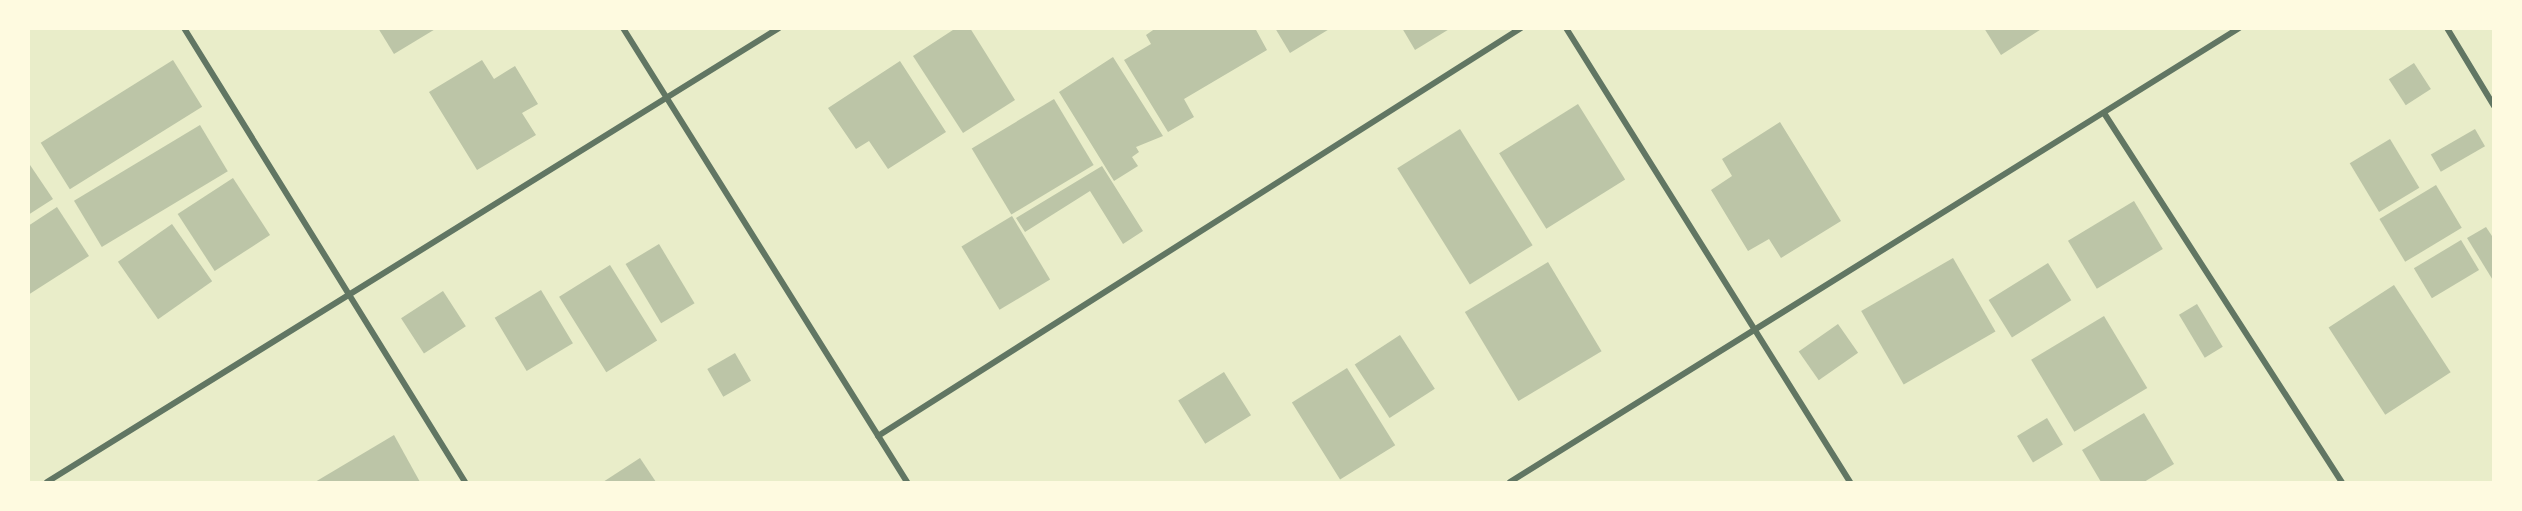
<!DOCTYPE html>
<style>
body{margin:0}
#map{position:relative;width:2522px;height:511px;overflow:hidden;background:#e9edc9;font-family:"Work Sans",sans-serif}
div>[style]{position:absolute}
.building>*{inset:0;background:#bcc5a7;transform-origin:0 0}
.minor>*{height:6px;margin:-3px;padding:0 3px;transform-origin:3px;border-radius:3px;background:#617663}
span{translate:-50% -50%;white-space:nowrap;text-align:center;line-height:1.15;-webkit-text-stroke:6px #fefae0;paint-order:stroke}
.frame{position:absolute;inset:0;border:30px solid #fefae0;pointer-events:none}
</style>
<div id="map">
<div class="building">
<div style="clip-path:polygon(378px 28px,437px 28px,394px 54px)"></div>
<div style="clip-path:polygon(956px 28px,970px 28px,1015px 100px,963px 133px,913px 56px)"></div>
<div style="clip-path:polygon(1156px 28px,1255px 28px,1267px 50px,1184px 99px,1194px 117px,1168px 132px,1124px 60px,1151px 44px,1146px 35px)"></div>
<div style="clip-path:polygon(1275px 28px,1331px 28px,1290px 53px)"></div>
<div style="clip-path:polygon(1402px 28px,1451px 28px,1415px 50px)"></div>
<div style="clip-path:polygon(1984px 28px,2043px 28px,2001px 55px)"></div>
<div style="clip-path:polygon(1113px 57px,1163px 136px,1136px 147px,1139px 152px,1132px 157px,1138px 166px,1114px 181px,1059px 92px)"></div>
<div style="left:173px;top:60px;width:55px;height:156px;rotate:58deg"></div>
<div style="clip-path:polygon(482px 60px,494px 79px,515px 66px,538px 104px,522px 113px,536px 135px,477px 170px,429px 92px)"></div>
<div style="clip-path:polygon(900px 61px,946px 132px,888px 169px,869px 141px,856px 149px,828px 108px)"></div>
<div style="left:2414px;top:63px;width:31px;height:30px;rotate:57deg"></div>
<div style="left:1054px;top:99px;width:77px;height:96px;rotate:59deg"></div>
<div style="left:1578px;top:104px;width:89px;height:93px;rotate:58deg"></div>
<div style="clip-path:polygon(1780px 122px,1841px 221px,1781px 258px,1769px 239px,1748px 251px,1711px 190px,1732px 176px,1722px 159px)"></div>
<div style="left:200px;top:125px;width:54px;height:147px;rotate:59deg"></div>
<div style="left:1460px;top:129px;width:137px;height:74px;rotate:58deg"></div>
<div style="left:2475px;top:129px;width:20px;height:51px;rotate:60deg"></div>
<div style="left:2390px;top:139px;width:57px;height:47px;rotate:59deg"></div>
<div style="clip-path:polygon(28px 162px,53px 199px,28px 215px)"></div>
<div style="clip-path:polygon(1102px 166px,1143px 231px,1123px 244px,1090px 191px,1025px 232px,1016px 218px)"></div>
<div style="left:233px;top:178px;width:68px;height:66px;rotate:57deg"></div>
<div style="left:2436px;top:185px;width:50px;height:66px;rotate:59deg"></div>
<div style="left:2134px;top:201px;width:56px;height:77px;rotate:59deg"></div>
<div style="clip-path:polygon(57px 207px,89px 256px,28px 295px,28px 226px)"></div>
<div style="left:1012px;top:216px;width:74px;height:59px;rotate:59deg"></div>
<div style="left:172px;top:224px;width:70px;height:66px;rotate:55deg"></div>
<div style="clip-path:polygon(2486px 227px,2494px 239px,2494px 282px,2467px 238px)"></div>
<div style="left:2461px;top:240px;width:35px;height:55px;rotate:59deg"></div>
<div style="left:659px;top:244px;width:69px;height:39px;rotate:59deg"></div>
<div style="left:1953px;top:258px;width:85px;height:106px;rotate:60deg"></div>
<div style="left:1548px;top:262px;width:104px;height:97px;rotate:59deg"></div>
<div style="left:2048px;top:263px;width:44px;height:70px;rotate:58deg"></div>
<div style="left:610px;top:265px;width:89px;height:60px;rotate:58deg"></div>
<div style="left:2394px;top:285px;width:104px;height:78px;rotate:57deg"></div>
<div style="left:541px;top:290px;width:62px;height:54px;rotate:59deg"></div>
<div style="left:443px;top:291px;width:42px;height:50px;rotate:57deg"></div>
<div style="left:2197px;top:304px;width:50px;height:21px;rotate:59deg"></div>
<div style="left:2104px;top:316px;width:84px;height:85px;rotate:59deg"></div>
<div style="left:1838px;top:324px;width:35px;height:48px;rotate:55deg"></div>
<div style="left:1400px;top:335px;width:64px;height:54px;rotate:57deg"></div>
<div style="left:735px;top:353px;width:32px;height:32px;rotate:60deg"></div>
<div style="left:1347px;top:368px;width:91px;height:65px;rotate:58deg"></div>
<div style="left:1224px;top:372px;width:51px;height:54px;rotate:58deg"></div>
<div style="clip-path:polygon(2144px 413px,2174px 464px,2144px 482px,2101px 482px,2082px 450px)"></div>
<div style="left:2047px;top:418px;width:31px;height:35px;rotate:59deg"></div>
<div style="clip-path:polygon(394px 435px,420px 482px,315px 482px)"></div>
<div style="clip-path:polygon(640px 458px,656px 482px,603px 482px)"></div>
</div>
<div class="minor">
<div style="left:184px;top:28px;width:534px;rotate:58.24deg"></div>
<div style="left:623px;top:28px;width:536px;rotate:57.97deg"></div>
<div style="left:1566px;top:28px;width:536px;rotate:57.97deg"></div>
<div style="left:2447px;top:28px;width:91px;rotate:58.9deg"></div>
<div style="left:2104px;top:113px;width:439px;rotate:57.2deg"></div>
<div style="left:878px;top:436px;width:762px;rotate:-32.4deg"></div>
<div style="left:47px;top:482px;width:861px;rotate:-31.81deg"></div>
<div style="left:1510px;top:482px;width:859px;rotate:-31.91deg"></div>
</div>
<div class="frame"></div>
</div>
